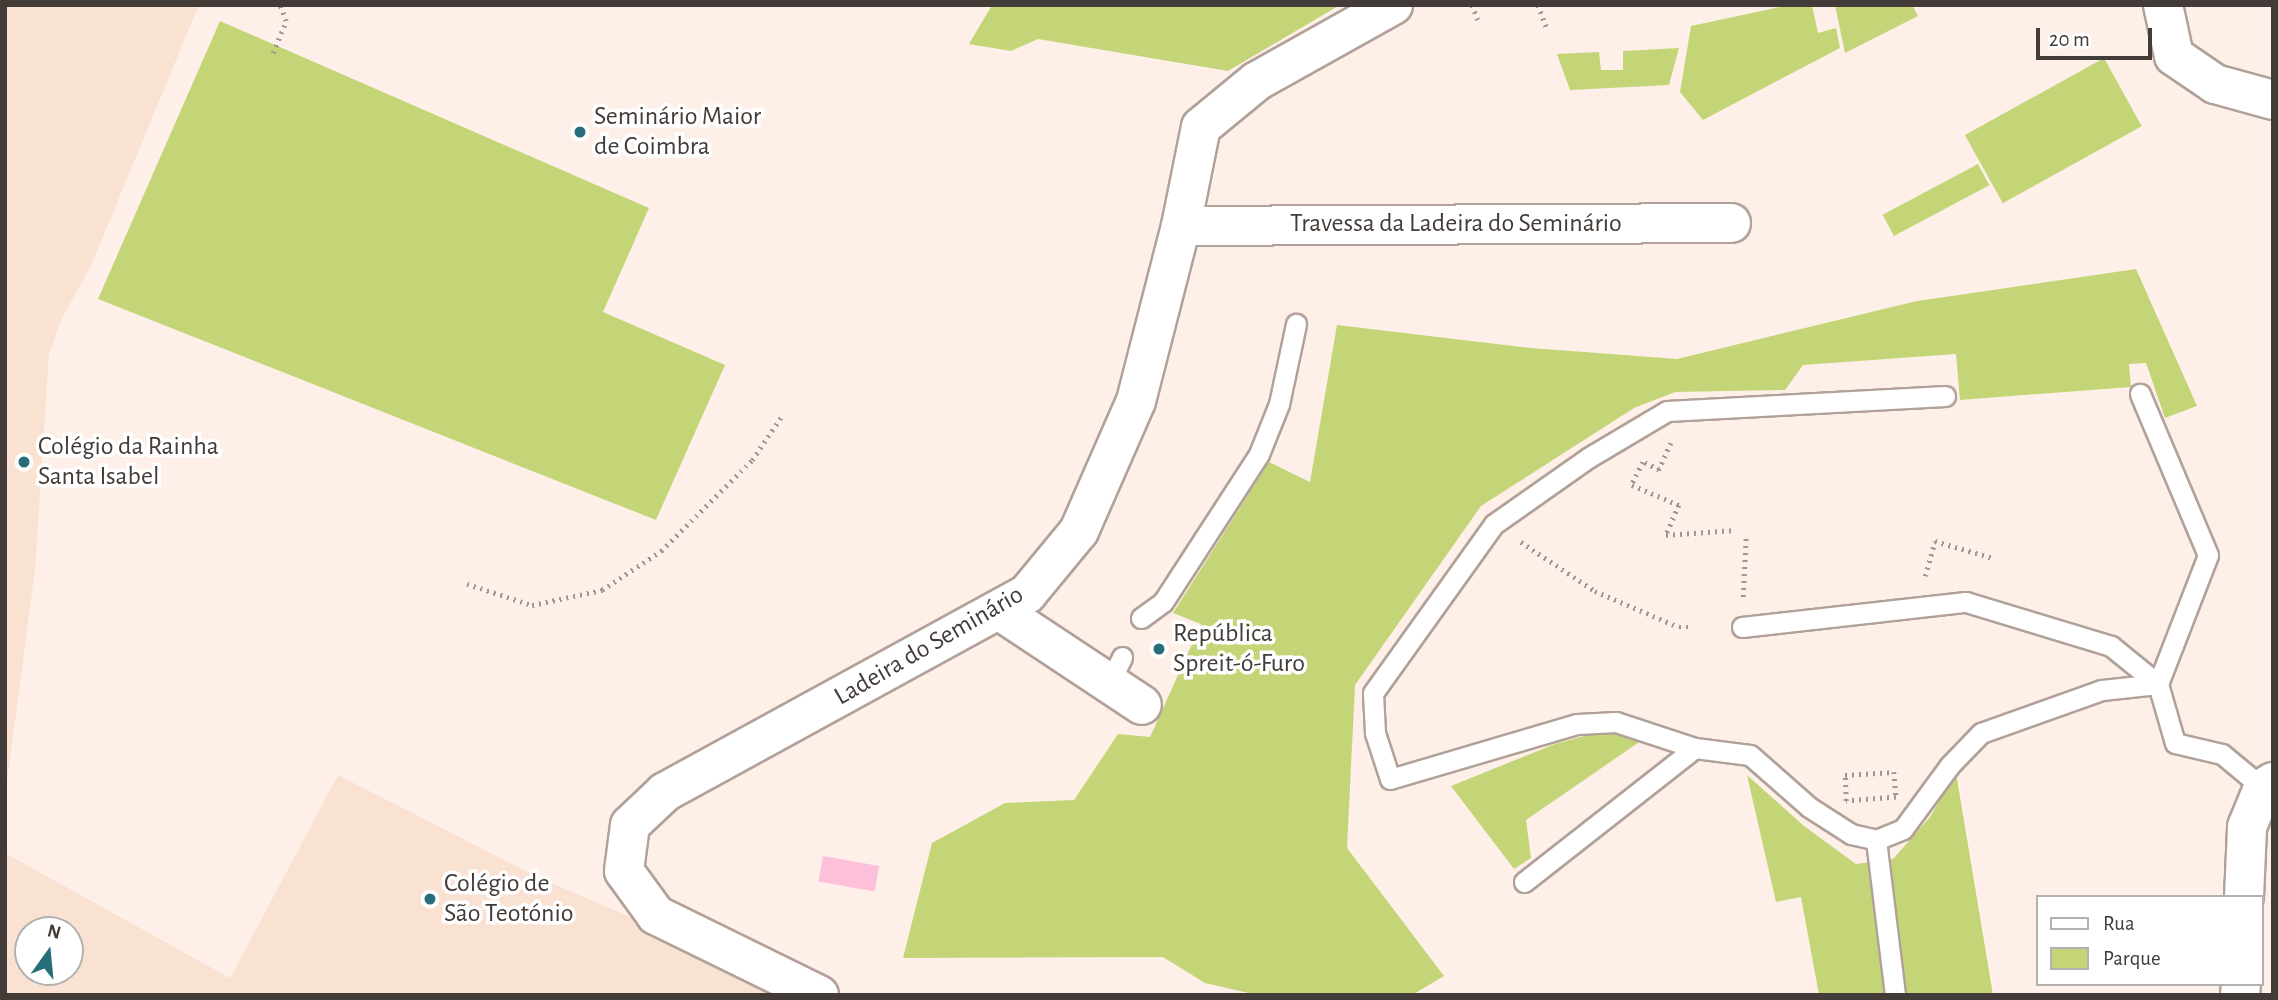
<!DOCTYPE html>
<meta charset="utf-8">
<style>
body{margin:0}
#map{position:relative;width:2278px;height:1000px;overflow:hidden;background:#fef0e8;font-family:"Alegreya Sans",sans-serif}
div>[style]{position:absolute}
.built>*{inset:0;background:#fae2d3}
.green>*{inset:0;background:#c4d578;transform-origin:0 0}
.water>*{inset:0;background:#fdc0db;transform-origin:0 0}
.path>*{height:4.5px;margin-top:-2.25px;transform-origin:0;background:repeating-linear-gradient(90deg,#a19791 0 2px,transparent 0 7px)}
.roads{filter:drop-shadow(2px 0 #b1a198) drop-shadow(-2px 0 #b1a198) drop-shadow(0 2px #b1a198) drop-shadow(0 -2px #b1a198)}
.lane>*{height:19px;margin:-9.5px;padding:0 9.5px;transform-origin:9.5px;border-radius:9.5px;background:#fff}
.street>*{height:38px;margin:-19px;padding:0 19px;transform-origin:19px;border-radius:19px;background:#fff}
.dots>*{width:19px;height:19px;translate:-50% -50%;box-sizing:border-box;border:4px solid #fff;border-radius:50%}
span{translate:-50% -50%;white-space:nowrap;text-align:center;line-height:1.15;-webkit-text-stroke:7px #fff;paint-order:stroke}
.poi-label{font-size:26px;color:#423b37}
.left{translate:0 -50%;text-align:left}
.street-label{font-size:26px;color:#423b37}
.frame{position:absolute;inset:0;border:7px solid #423b37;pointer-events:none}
.legend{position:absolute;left:2036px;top:895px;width:228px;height:91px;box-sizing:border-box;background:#fff;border:2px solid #b3b1af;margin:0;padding:9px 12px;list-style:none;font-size:21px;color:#423b37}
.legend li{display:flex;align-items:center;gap:14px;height:35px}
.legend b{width:35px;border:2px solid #b3b1af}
.north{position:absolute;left:14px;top:916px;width:70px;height:70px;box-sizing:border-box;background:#fff;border:2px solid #b3b1af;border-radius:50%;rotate:15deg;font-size:19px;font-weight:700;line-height:28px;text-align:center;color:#423b37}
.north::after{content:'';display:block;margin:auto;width:24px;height:32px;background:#276e7b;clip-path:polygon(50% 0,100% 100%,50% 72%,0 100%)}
.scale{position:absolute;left:2036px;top:28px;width:116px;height:32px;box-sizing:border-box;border:4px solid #423b37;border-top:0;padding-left:9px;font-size:21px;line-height:24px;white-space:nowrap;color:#423b37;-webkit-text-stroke:5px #fff;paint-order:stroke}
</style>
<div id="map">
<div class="built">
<div style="clip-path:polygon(5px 5px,199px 5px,90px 268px,62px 318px,49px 354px,35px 570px,5px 797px)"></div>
<div style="clip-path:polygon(evenodd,338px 775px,540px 878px,637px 920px,776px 995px,5px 995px,5px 853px,230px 978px,338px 775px,28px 930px,70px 930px,70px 972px,28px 972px,28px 930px)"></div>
</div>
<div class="green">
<div style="clip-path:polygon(992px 5px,1340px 5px,1228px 71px,1038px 39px,1011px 51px,969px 44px)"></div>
<div style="clip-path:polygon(1790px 5px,1812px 5px,1818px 33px,1836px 28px,1840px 48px,1703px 120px,1680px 92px,1691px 26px)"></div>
<div style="clip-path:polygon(1835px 5px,1912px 5px,1918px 16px,1845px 53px)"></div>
<div style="clip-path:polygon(220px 21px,649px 208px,603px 312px,725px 365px,656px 520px,98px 299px)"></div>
<div style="clip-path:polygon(1679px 48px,1669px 85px,1570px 90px,1557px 54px,1599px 52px,1601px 70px,1623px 70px,1623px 51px)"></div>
<div style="left:2104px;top:58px;width:78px;height:159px;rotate:61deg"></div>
<div style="left:1978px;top:164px;width:24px;height:108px;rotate:62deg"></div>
<div style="clip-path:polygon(2136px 269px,2197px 406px,2165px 418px,2146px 363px,2129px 364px,2131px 387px,1960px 400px,1956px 354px,1803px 365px,1785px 390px,1675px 392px,1634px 408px,1481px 506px,1355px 685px,1347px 848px,1444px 976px,1412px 995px,1257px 995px,1205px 983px,1163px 957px,903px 958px,932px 843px,1005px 803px,1074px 800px,1118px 734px,1150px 737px,1201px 624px,1173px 613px,1269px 462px,1310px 482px,1337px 325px,1531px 348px,1677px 359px,1917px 301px)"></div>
<div style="clip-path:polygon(1613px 728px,1648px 736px,1526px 820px,1531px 858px,1514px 869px,1451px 786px,1555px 744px)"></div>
<div style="clip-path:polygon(1956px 773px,1993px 995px,1819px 995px,1801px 897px,1776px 902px,1747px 775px,1804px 826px,1856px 864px,1893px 859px,1930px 817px)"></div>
</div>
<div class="water">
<div style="left:823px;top:856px;width:57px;height:26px;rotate:10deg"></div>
</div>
<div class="path">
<div style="left:1472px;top:5px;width:16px;rotate:68deg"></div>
<div style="left:1538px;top:5px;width:26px;rotate:69deg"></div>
<div style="left:273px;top:53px;width:35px;rotate:-68deg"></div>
<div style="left:286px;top:21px;width:17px;rotate:-111deg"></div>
<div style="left:1671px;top:443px;width:30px;rotate:114deg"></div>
<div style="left:1659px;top:470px;width:18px;rotate:-153deg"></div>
<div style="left:1643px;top:462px;width:25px;rotate:116deg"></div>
<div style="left:1632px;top:485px;width:51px;rotate:23.1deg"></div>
<div style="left:1679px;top:505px;width:33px;rotate:113deg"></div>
<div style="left:1666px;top:535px;width:69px;rotate:-4.1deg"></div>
<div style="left:1521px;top:542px;width:89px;rotate:33.5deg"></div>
<div style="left:1595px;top:591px;width:91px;rotate:23.2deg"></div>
<div style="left:1679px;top:627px;width:12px"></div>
<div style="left:1925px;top:576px;width:36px;rotate:-74deg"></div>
<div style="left:1935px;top:541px;width:60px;rotate:16.3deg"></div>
<div style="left:467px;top:584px;width:68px;rotate:17.9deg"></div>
<div style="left:532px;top:605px;width:72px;rotate:-12.1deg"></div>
<div style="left:602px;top:590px;width:71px;rotate:-33.5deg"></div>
<div style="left:661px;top:551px;width:129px;rotate:-45deg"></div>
<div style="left:752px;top:460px;width:52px;rotate:-56deg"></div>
<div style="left:1743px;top:597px;width:62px;rotate:-87.2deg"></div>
<div style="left:1894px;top:772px;width:25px;rotate:85deg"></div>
<div style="left:1896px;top:797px;width:50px;rotate:175.4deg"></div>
<div style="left:1846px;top:801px;width:26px;rotate:-92deg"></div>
<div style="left:1845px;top:775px;width:49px;rotate:-3.5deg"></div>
</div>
<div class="roads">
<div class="lane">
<div style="left:1945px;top:396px;width:278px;rotate:176.9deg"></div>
<div style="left:1667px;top:411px;width:92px;rotate:149.3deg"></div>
<div style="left:1588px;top:458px;width:115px;rotate:144.9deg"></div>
<div style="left:1494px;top:524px;width:208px;rotate:125.6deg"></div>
<div style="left:1373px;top:693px;width:40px;rotate:87.1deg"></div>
<div style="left:1375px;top:733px;width:48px;rotate:71.9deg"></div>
<div style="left:1390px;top:779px;width:195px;rotate:-16.4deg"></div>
<div style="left:1577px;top:724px;width:39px;rotate:-3deg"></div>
<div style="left:1616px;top:722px;width:83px;rotate:18.2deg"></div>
<div style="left:1695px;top:748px;width:55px;rotate:7.3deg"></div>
<div style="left:1750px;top:755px;width:79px;rotate:41.4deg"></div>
<div style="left:1809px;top:807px;width:50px;rotate:32.7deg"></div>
<div style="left:1851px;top:834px;width:26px;rotate:13deg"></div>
<div style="left:1876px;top:840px;width:29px;rotate:-22deg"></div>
<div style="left:1903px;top:829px;width:79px;rotate:-53.7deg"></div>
<div style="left:1950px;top:765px;width:45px;rotate:-45.9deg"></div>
<div style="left:1981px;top:733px;width:128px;rotate:-19.6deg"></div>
<div style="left:2102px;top:690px;width:56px;rotate:-6.1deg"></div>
<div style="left:2158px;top:684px;width:138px;rotate:-68.8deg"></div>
<div style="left:2208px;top:555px;width:175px;rotate:-112.9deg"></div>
<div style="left:1141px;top:618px;width:27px;rotate:-36deg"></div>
<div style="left:1163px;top:602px;width:176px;rotate:-57deg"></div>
<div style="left:1259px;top:454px;width:54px;rotate:-68.2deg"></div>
<div style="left:1279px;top:404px;width:82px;rotate:-78deg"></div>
<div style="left:1742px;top:627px;width:225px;rotate:-6.4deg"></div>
<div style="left:1966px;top:602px;width:152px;rotate:16.9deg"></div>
<div style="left:2111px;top:646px;width:60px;rotate:39deg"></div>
<div style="left:2158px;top:684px;width:61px;rotate:73.9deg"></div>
<div style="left:2175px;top:743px;width:48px;rotate:13.2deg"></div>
<div style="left:2222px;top:754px;width:53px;rotate:39.7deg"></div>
<div style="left:1109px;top:684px;width:30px;rotate:-64deg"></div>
<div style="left:1876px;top:840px;width:156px;rotate:83deg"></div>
<div style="left:1524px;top:882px;width:217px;rotate:-38.1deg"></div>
</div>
<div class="street">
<div style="left:2163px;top:5px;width:52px;rotate:77.8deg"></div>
<div style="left:2174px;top:56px;width:50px;rotate:34.3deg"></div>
<div style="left:2215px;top:84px;width:60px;rotate:15.4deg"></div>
<div style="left:1181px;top:226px;width:550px;rotate:-0.31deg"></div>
<div style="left:1000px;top:611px;width:170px;rotate:33.5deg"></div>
<div style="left:2244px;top:897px;width:70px;rotate:-87.5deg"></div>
<div style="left:2247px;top:827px;width:42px;rotate:-67.7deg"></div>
<div style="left:2263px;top:788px;width:12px;rotate:-31deg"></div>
<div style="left:819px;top:995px;width:182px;rotate:-153.9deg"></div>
<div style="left:656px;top:915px;width:54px;rotate:-126deg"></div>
<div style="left:624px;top:871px;width:46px;rotate:-82.6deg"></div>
<div style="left:630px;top:825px;width:48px;rotate:-43.3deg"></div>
<div style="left:665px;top:792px;width:413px;rotate:-28.7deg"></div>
<div style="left:1027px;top:594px;width:82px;rotate:-50.5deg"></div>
<div style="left:1079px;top:531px;width:142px;rotate:-66.3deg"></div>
<div style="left:1136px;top:401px;width:181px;rotate:-75.6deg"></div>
<div style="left:1181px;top:226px;width:101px;rotate:-78.6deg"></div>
<div style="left:1201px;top:127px;width:72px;rotate:-39.4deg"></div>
<div style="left:1257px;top:81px;width:156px;rotate:-29.2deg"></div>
<div style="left:2240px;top:995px;width:11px;rotate:-85deg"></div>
</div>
</div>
<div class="dots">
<div style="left:580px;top:132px;background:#276e7b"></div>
<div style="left:24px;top:462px;background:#276e7b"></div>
<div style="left:1159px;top:649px;background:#276e7b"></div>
<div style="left:430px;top:899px;background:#276e7b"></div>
</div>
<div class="poi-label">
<span class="left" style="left:594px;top:132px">Seminário Maior<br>de Coimbra</span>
<span class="left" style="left:38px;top:462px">Colégio da Rainha<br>Santa Isabel</span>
<span class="left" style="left:1173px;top:649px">República<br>Spreit-ó-Furo</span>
<span class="left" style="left:444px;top:899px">Colégio de<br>São Teotónio</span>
</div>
<div class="street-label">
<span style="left:1456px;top:224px">Travessa da Ladeira do Seminário</span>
<span style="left:929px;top:646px;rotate:-30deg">Ladeira do Seminário</span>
</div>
<div class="frame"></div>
<ul class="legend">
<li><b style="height:9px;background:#fff"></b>Rua</li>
<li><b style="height:19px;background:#c4d578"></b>Parque</li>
</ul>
<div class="north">N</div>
<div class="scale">20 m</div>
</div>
